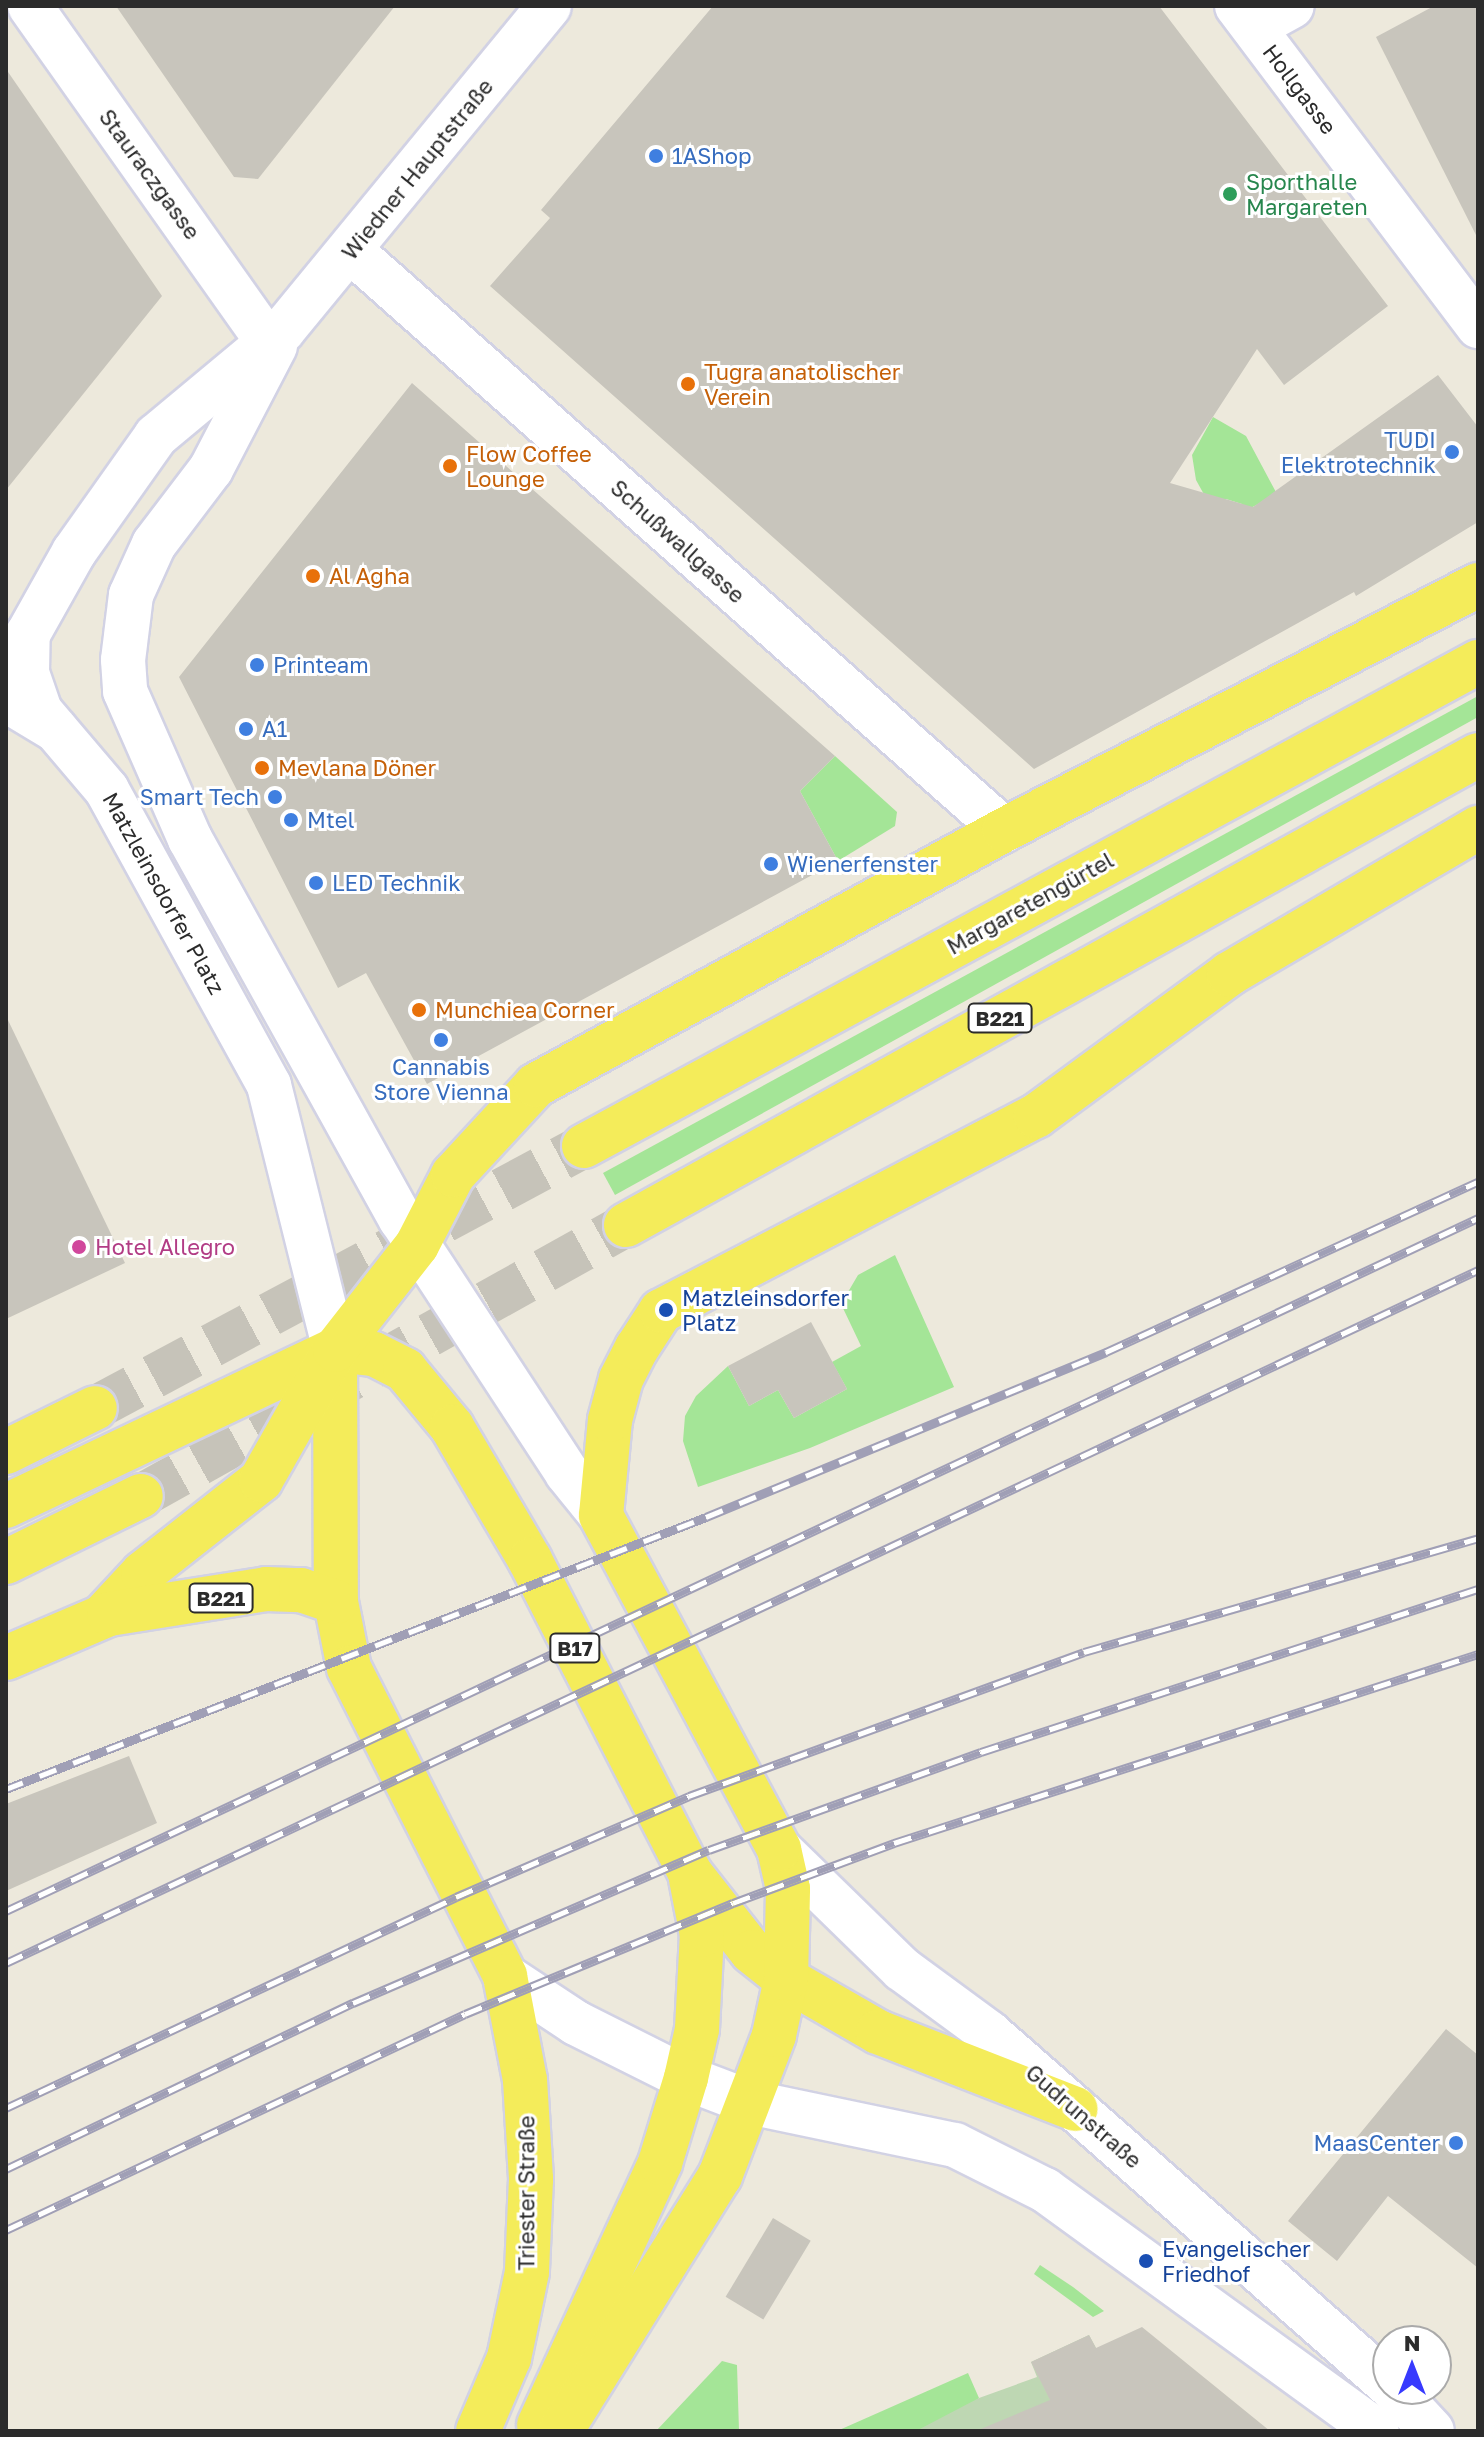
<!DOCTYPE html>
<meta charset="utf-8">
<style>
body{margin:0}
#map{position:relative;width:1484px;height:2437px;overflow:hidden;background:#ede9dc;font-family:"Golos Text",sans-serif}
div>[style]{position:absolute}
.green>*{inset:0;background:#a4e597}
.cemetery>*{inset:0;background:#bed7b3}
.building>*{inset:0;background:#c8c5bc;transform-origin:0 0}
.primary-tunnel>*{height:44px;margin-top:-22px;transform-origin:0;background:repeating-linear-gradient(90deg,#c6c3b9 0 44px,transparent 0 66px)}
.roads{filter:drop-shadow(2px 0 #d2d2e4) drop-shadow(-2px 0 #d2d2e4) drop-shadow(0 2px #d2d2e4) drop-shadow(0 -2px #d2d2e4)}
.minor>*{height:44px;margin:-22px;padding:0 22px;transform-origin:22px;border-radius:22px;background:#fff}
.tertiary>*{height:44px;margin:-22px;padding:0 22px;transform-origin:22px;border-radius:22px;background:#fff}
.secondary>*{height:44px;margin:-22px;padding:0 22px;transform-origin:22px;border-radius:22px;background:#fff}
.primary>*{height:44px;margin:-22px;padding:0 22px;transform-origin:22px;border-radius:22px;background:#f4ec5a}
.rail>*{height:9px;margin-top:-4.5px;transform-origin:0;background:repeating-linear-gradient(90deg,#fff 0 18px,#a09fb6 0 36px);box-sizing:border-box;border-block:2px solid #a09fb6}
.dots>*{width:22px;height:22px;translate:-50% -50%;box-sizing:border-box;border:4px solid #fff;border-radius:50%}
span{translate:-50% -50%;white-space:nowrap;text-align:center;line-height:1.15;-webkit-text-stroke:6px #fff;paint-order:stroke}
.shield-label span{padding:2px 6px;background:#fff;border:2px solid;border-radius:6px;-webkit-text-stroke-width:0}
.shield-label{font-size:20px;color:#2b2b2b;font-weight:700}
.street-label{font-size:22px;color:#2b2b2b}
.shop-label{font-size:22px;color:#366cbe}
.left{translate:0 -50%;text-align:left}
.right{translate:-100% -50%;text-align:right}
.leisure-label{font-size:22px;color:#27864d}
.food-label{font-size:22px;color:#c56008}
.hotel-label{font-size:22px;color:#b23c85}
.transit-label{font-size:22px;color:#164399}
.frame{position:absolute;inset:0;border:8px solid #2b2b2b;pointer-events:none}
.north{position:absolute;left:1372px;top:2325px;width:80px;height:80px;box-sizing:border-box;background:#fff;border:2px solid #aaa;border-radius:50%;rotate:0deg;font-size:22px;font-weight:700;line-height:32px;text-align:center;color:#2b2b2b}
.north::after{content:'';display:block;margin:auto;width:28px;height:36px;background:#383afe;clip-path:polygon(50% 0,100% 100%,50% 72%,0 100%)}
</style>
<div id="map">
<div class="green">
<div style="clip-path:polygon(1213px 417px,1246px 436px,1277px 494px,1245px 511px,1242px 504px,1226px 499px,1211px 507px,1196px 480px,1192px 455px)"></div>
<div style="clip-path:polygon(1478px 696px,1478px 717px,615px 1195px,603px 1173px)"></div>
<div style="clip-path:polygon(835px 756px,897px 812px,895px 826px,838px 861px,800px 791px)"></div>
<div style="clip-path:polygon(895px 1255px,954px 1387px,810px 1448px,698px 1487px,683px 1441px,685px 1416px,696px 1396px,728px 1366px,749px 1406px,778px 1390px,794px 1418px,847px 1389px,832px 1362px,861px 1346px,841px 1304px,858px 1275px)"></div>
<div style="clip-path:polygon(1040px 2265px,1073px 2287px,1104px 2311px,1093px 2317px,1034px 2274px)"></div>
<div style="clip-path:polygon(722px 2361px,737px 2365px,739px 2431px,656px 2431px)"></div>
<div style="clip-path:polygon(968px 2373px,979px 2398px,966px 2408px,977px 2431px,837px 2431px)"></div>
</div>
<div class="cemetery">
<div style="clip-path:polygon(1089px 2335px,1096px 2348px,1270px 2431px,916px 2431px,979px 2398px,1037px 2377px,1031px 2362px)"></div>
</div>
<div class="building">
<div style="clip-path:polygon(116px 6px,395px 6px,258px 179px,234px 177px)"></div>
<div style="clip-path:polygon(713px 6px,1159px 6px,1388px 306px,1284px 385px,1257px 349px,1170px 483px,1253px 507px,1438px 375px,1478px 427px,1478px 522px,1356px 596px,1354px 592px,1034px 769px,490px 286px,550px 218px,541px 210px)"></div>
<div style="clip-path:polygon(1434px 6px,1478px 6px,1478px 239px,1376px 37px)"></div>
<div style="clip-path:polygon(6px 69px,162px 296px,6px 490px)"></div>
<div style="clip-path:polygon(412px 383px,835px 756px,800px 791px,838px 861px,427px 1084px,366px 973px,338px 988px,179px 677px)"></div>
<div style="clip-path:polygon(6px 1016px,125px 1263px,6px 1319px)"></div>
<div style="clip-path:polygon(811px 1322px,847px 1389px,794px 1418px,778px 1390px,749px 1406px,728px 1366px)"></div>
<div style="clip-path:polygon(129px 1756px,157px 1823px,6px 1891px,6px 1804px)"></div>
<div style="clip-path:polygon(1446px 2029px,1478px 2055px,1478px 2268px,1388px 2196px,1337px 2261px,1288px 2221px)"></div>
<div style="left:773px;top:2218px;width:44px;height:92px;rotate:31deg"></div>
<div style="clip-path:polygon(1142px 2327px,1270px 2431px,976px 2431px,1050px 2400px,1031px 2362px,1089px 2335px,1096px 2348px)"></div>
</div>
<div class="primary-tunnel">
<div style="left:95px;top:1408px;width:555px;rotate:-28.18deg"></div>
<div style="left:141px;top:1496px;width:556px;rotate:-29.19deg"></div>
</div>
<div class="roads">
<div class="minor">
<div style="left:30px;top:6px;width:412px;rotate:54.7deg"></div>
<div style="left:1237px;top:6px;width:401px;rotate:53deg"></div>
<div style="left:1254px;top:27px;width:43px;rotate:-28.9deg"></div>
<div style="left:351px;top:251px;width:873px;rotate:41.56deg"></div>
</div>
<div class="tertiary">
<div style="left:6px;top:700px;width:58px;rotate:31deg"></div>
</div>
<div class="secondary">
<div style="left:275px;top:346px;width:139px;rotate:117.5deg"></div>
<div style="left:211px;top:469px;width:94px;rotate:127.2deg"></div>
<div style="left:154px;top:544px;width:56px;rotate:114.3deg"></div>
<div style="left:131px;top:595px;width:65px;rotate:97deg"></div>
<div style="left:123px;top:660px;width:31px;rotate:86deg"></div>
<div style="left:125px;top:691px;width:162px;rotate:66.3deg"></div>
<div style="left:190px;top:839px;width:435px;rotate:61deg"></div>
<div style="left:401px;top:1219px;width:303px;rotate:56.8deg"></div>
<div style="left:567px;top:1473px;width:54px;rotate:51deg"></div>
<div style="left:335px;top:1350px;width:273px;rotate:-104deg"></div>
<div style="left:269px;top:1085px;width:337px;rotate:-118.8deg"></div>
<div style="left:107px;top:790px;width:104px;rotate:-130.3deg"></div>
<div style="left:40px;top:711px;width:40px;rotate:-108.9deg"></div>
<div style="left:27px;top:673px;width:39px;rotate:-89deg"></div>
<div style="left:28px;top:634px;width:94px;rotate:-60.7deg"></div>
<div style="left:74px;top:552px;width:142px;rotate:-54.7deg"></div>
<div style="left:156px;top:436px;width:165px;rotate:-39.8deg"></div>
<div style="left:283px;top:330px;width:419px;rotate:-50.6deg"></div>
<div style="left:779px;top:1849px;width:172px;rotate:44.3deg"></div>
<div style="left:902px;top:1969px;width:108px;rotate:36.3deg"></div>
<div style="left:989px;top:2033px;width:531px;rotate:41.34deg"></div>
<div style="left:505px;top:1976px;width:85px;rotate:33.5deg"></div>
<div style="left:576px;top:2023px;width:123px;rotate:26.6deg"></div>
<div style="left:686px;top:2078px;width:67px;rotate:20.9deg"></div>
<div style="left:749px;top:2102px;width:210px;rotate:11.8deg"></div>
<div style="left:955px;top:2145px;width:101px;rotate:26.6deg"></div>
<div style="left:1045px;top:2190px;width:410px;rotate:36deg"></div>
<div style="left:1393px;top:2389px;width:57px;rotate:47.1deg"></div>
</div>
<div class="primary">
<div style="left:584px;top:1146px;width:1017px;rotate:-28.43deg"></div>
<div style="left:626px;top:1225px;width:973px;rotate:-28.88deg"></div>
<div style="left:335px;top:1351px;width:251px;rotate:89.8deg"></div>
<div style="left:336px;top:1602px;width:67px;rotate:78.9deg"></div>
<div style="left:349px;top:1668px;width:345px;rotate:63.1deg"></div>
<div style="left:505px;top:1976px;width:106px;rotate:79.1deg"></div>
<div style="left:525px;top:2080px;width:99px;rotate:86.5deg"></div>
<div style="left:531px;top:2179px;width:93px;rotate:92.5deg"></div>
<div style="left:527px;top:2272px;width:88px;rotate:101.8deg"></div>
<div style="left:509px;top:2358px;width:79px;rotate:113deg"></div>
<div style="left:6px;top:1452px;width:99px;rotate:-26.3deg"></div>
<div style="left:6px;top:1506px;width:364px;rotate:-25.4deg"></div>
<div style="left:335px;top:1350px;width:39px;rotate:6deg"></div>
<div style="left:374px;top:1354px;width:35px;rotate:27deg"></div>
<div style="left:405px;top:1370px;width:74px;rotate:50.5deg"></div>
<div style="left:452px;top:1427px;width:154px;rotate:59.6deg"></div>
<div style="left:530px;top:1560px;width:352px;rotate:62.9deg"></div>
<div style="left:690px;top:1873px;width:100px;rotate:51.9deg"></div>
<div style="left:752px;top:1952px;width:43px;rotate:38.5deg"></div>
<div style="left:786px;top:1979px;width:106px;rotate:29.9deg"></div>
<div style="left:878px;top:2032px;width:212px;rotate:21.3deg"></div>
<div style="left:6px;top:1562px;width:150px;rotate:-26.1deg"></div>
<div style="left:104px;top:1615px;width:57px;rotate:-47.1deg"></div>
<div style="left:143px;top:1573px;width:150px;rotate:-38.2deg"></div>
<div style="left:261px;top:1480px;width:150px;rotate:-60.4deg"></div>
<div style="left:335px;top:1350px;width:133px;rotate:-52deg"></div>
<div style="left:417px;top:1245px;width:79px;rotate:-62.8deg"></div>
<div style="left:453px;top:1175px;width:122px;rotate:-47.3deg"></div>
<div style="left:536px;top:1085px;width:533px;rotate:-28.58deg"></div>
<div style="left:1004px;top:830px;width:534px;rotate:-27.33deg"></div>
<div style="left:6px;top:1658px;width:112px;rotate:-23.1deg"></div>
<div style="left:109px;top:1614px;width:159px;rotate:-9deg"></div>
<div style="left:266px;top:1589px;width:35px;rotate:2deg"></div>
<div style="left:301px;top:1590px;width:37px;rotate:19deg"></div>
<div style="left:539px;top:2425px;width:289px;rotate:-65.2deg"></div>
<div style="left:660px;top:2163px;width:89px;rotate:-73deg"></div>
<div style="left:686px;top:2078px;width:50px;rotate:-77.3deg"></div>
<div style="left:697px;top:2029px;width:94px;rotate:-87deg"></div>
<div style="left:702px;top:1935px;width:57px;rotate:-101.1deg"></div>
<div style="left:561px;top:2431px;width:301px;rotate:-58.1deg"></div>
<div style="left:720px;top:2176px;width:151px;rotate:-69deg"></div>
<div style="left:774px;top:2035px;width:57px;rotate:-77.9deg"></div>
<div style="left:786px;top:1979px;width:90px;rotate:-88.7deg"></div>
<div style="left:788px;top:1889px;width:41px;rotate:-102.7deg"></div>
<div style="left:779px;top:1849px;width:378px;rotate:-118.1deg"></div>
<div style="left:601px;top:1515px;width:95px;rotate:-84.6deg"></div>
<div style="left:610px;top:1420px;width:42px;rotate:-75deg"></div>
<div style="left:621px;top:1379px;width:35px;rotate:-63deg"></div>
<div style="left:637px;top:1348px;width:44px;rotate:-57deg"></div>
<div style="left:661px;top:1311px;width:423px;rotate:-27.5deg"></div>
<div style="left:1036px;top:1116px;width:240px;rotate:-36.3deg"></div>
<div style="left:1229px;top:974px;width:289px;rotate:-30.4deg"></div>
</div>
</div>
<div class="rail">
<div style="left:6px;top:1789px;width:751px;rotate:-21.23deg"></div>
<div style="left:706px;top:1517px;width:433px;rotate:-22.4deg"></div>
<div style="left:1106px;top:1352px;width:409px;rotate:-24.6deg"></div>
<div style="left:6px;top:1911px;width:1627px;rotate:-25.21deg"></div>
<div style="left:6px;top:1963px;width:1627px;rotate:-25.21deg"></div>
<div style="left:6px;top:2108px;width:497px;rotate:-25.1deg"></div>
<div style="left:456px;top:1897px;width:254px;rotate:-23.4deg"></div>
<div style="left:689px;top:1796px;width:420px;rotate:-20deg"></div>
<div style="left:1084px;top:1652px;width:410px;rotate:-16.1deg"></div>
<div style="left:6px;top:2169px;width:385px;rotate:-25.6deg"></div>
<div style="left:353px;top:2003px;width:387px;rotate:-23.3deg"></div>
<div style="left:709px;top:1850px;width:289px;rotate:-19.8deg"></div>
<div style="left:981px;top:1752px;width:523px;rotate:-18.16deg"></div>
<div style="left:6px;top:2230px;width:507px;rotate:-25.2deg"></div>
<div style="left:465px;top:2014px;width:290px;rotate:-22.5deg"></div>
<div style="left:733px;top:1903px;width:172px;rotate:-20.4deg"></div>
<div style="left:894px;top:1843px;width:614px;rotate:-17.93deg"></div>
</div>
<div class="dots">
<div style="left:656px;top:156px;background:#3f7fe0"></div>
<div style="left:1230px;top:194px;background:#2e9e5b"></div>
<div style="left:688px;top:384px;background:#e8710a"></div>
<div style="left:1452px;top:452px;background:#3f7fe0"></div>
<div style="left:450px;top:466px;background:#e8710a"></div>
<div style="left:313px;top:576px;background:#e8710a"></div>
<div style="left:257px;top:665px;background:#3f7fe0"></div>
<div style="left:246px;top:729px;background:#3f7fe0"></div>
<div style="left:262px;top:768px;background:#e8710a"></div>
<div style="left:275px;top:797px;background:#3f7fe0"></div>
<div style="left:291px;top:820px;background:#3f7fe0"></div>
<div style="left:771px;top:864px;background:#3f7fe0"></div>
<div style="left:316px;top:883px;background:#3f7fe0"></div>
<div style="left:419px;top:1010px;background:#e8710a"></div>
<div style="left:441px;top:1040px;background:#3f7fe0"></div>
<div style="left:79px;top:1247px;background:#d1479c"></div>
<div style="left:666px;top:1310px;background:#1a4fb4"></div>
<div style="left:1456px;top:2143px;background:#3f7fe0"></div>
<div style="left:1146px;top:2261px;background:#1a4fb4"></div>
</div>
<div class="shield-label">
<span style="left:1000px;top:1018px">B221</span>
<span style="left:221px;top:1598px">B221</span>
<span style="left:575px;top:1648px">B17</span>
</div>
<div class="street-label">
<span style="left:1300px;top:89px;rotate:53deg">Hollgasse</span>
<span style="left:417px;top:169px;rotate:-51deg">Wiedner Hauptstraße</span>
<span style="left:150px;top:174px;rotate:54deg">Stauraczgasse</span>
<span style="left:678px;top:541px;rotate:42deg">Schußwallgasse</span>
<span style="left:164px;top:893px;rotate:61deg">Matzleinsdorfer Platz</span>
<span style="left:1030px;top:903px;rotate:-29deg">Margaretengürtel</span>
<span style="left:1084px;top:2116px;rotate:41deg">Gudrunstraße</span>
<span style="left:526px;top:2193px;rotate:-90deg">Triester Straße</span>
</div>
<div class="shop-label">
<span class="left" style="left:672px;top:156px">1AShop</span>
<span class="right" style="left:1436px;top:452px">TUDI<br>Elektrotechnik</span>
<span class="left" style="left:273px;top:665px">Printeam</span>
<span class="left" style="left:262px;top:729px">A1</span>
<span class="right" style="left:259px;top:797px">Smart Tech</span>
<span class="left" style="left:307px;top:820px">Mtel</span>
<span class="left" style="left:787px;top:864px">Wienerfenster</span>
<span class="left" style="left:332px;top:883px">LED Technik</span>
<span style="left:441px;top:1079px">Cannabis<br>Store Vienna</span>
<span class="right" style="left:1440px;top:2143px">MaasCenter</span>
</div>
<div class="leisure-label">
<span class="left" style="left:1246px;top:194px">Sporthalle<br>Margareten</span>
</div>
<div class="food-label">
<span class="left" style="left:704px;top:384px">Tugra anatolischer<br>Verein</span>
<span class="left" style="left:466px;top:466px">Flow Coffee<br>Lounge</span>
<span class="left" style="left:329px;top:576px">Al Agha</span>
<span class="left" style="left:278px;top:768px">Mevlana Döner</span>
<span class="left" style="left:435px;top:1010px">Munchiea Corner</span>
</div>
<div class="hotel-label">
<span class="left" style="left:95px;top:1247px">Hotel Allegro</span>
</div>
<div class="transit-label">
<span class="left" style="left:682px;top:1310px">Matzleinsdorfer<br>Platz</span>
<span class="left" style="left:1162px;top:2261px">Evangelischer<br>Friedhof</span>
</div>
<div class="frame"></div>
<div class="north">N</div>
</div>
